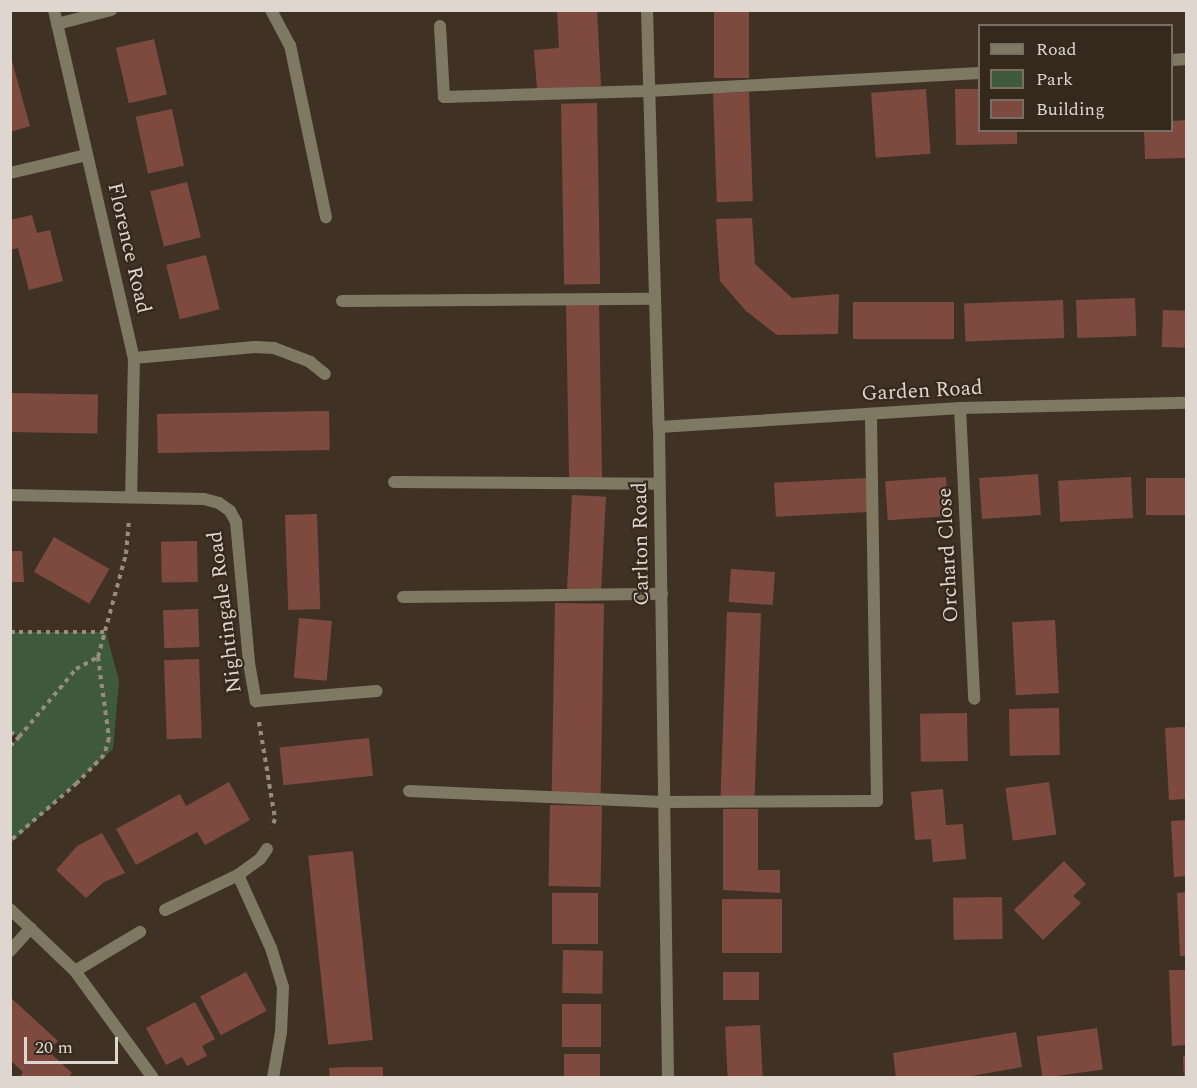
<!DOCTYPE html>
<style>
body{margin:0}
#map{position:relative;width:1197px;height:1088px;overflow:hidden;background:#3f3225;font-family:Spectral,serif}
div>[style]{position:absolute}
.green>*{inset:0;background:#3f593b}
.building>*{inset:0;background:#7e4a40;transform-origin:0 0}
.path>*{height:4px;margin-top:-2px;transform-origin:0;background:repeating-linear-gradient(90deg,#968c81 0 4.5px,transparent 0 9px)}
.lane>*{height:12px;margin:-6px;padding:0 6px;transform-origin:6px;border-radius:6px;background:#7f7963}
.street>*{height:12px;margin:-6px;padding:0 6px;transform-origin:6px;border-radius:6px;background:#7f7963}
span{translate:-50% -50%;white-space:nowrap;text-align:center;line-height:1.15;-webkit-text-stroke:4.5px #35281c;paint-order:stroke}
.street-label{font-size:21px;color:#dfd7cf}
.frame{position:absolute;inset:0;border:12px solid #dfd7cf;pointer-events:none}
.legend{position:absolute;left:978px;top:24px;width:195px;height:108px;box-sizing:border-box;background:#35281c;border:2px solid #796e64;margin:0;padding:8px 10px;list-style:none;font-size:18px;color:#dfd7cf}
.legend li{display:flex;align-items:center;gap:12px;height:30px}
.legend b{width:30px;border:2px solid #796e64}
.scale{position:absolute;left:24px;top:1037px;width:94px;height:27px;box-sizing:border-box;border:3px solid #dfd7cf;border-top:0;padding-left:8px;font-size:18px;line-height:21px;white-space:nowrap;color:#dfd7cf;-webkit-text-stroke:4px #35281c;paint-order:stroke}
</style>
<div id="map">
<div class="green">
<div style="clip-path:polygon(11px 632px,106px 632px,119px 681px,113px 749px,11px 843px,11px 746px,18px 737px,11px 731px)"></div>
</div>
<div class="building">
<div style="clip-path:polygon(557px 10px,597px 10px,601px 86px,537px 89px,534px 50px,559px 48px)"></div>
<div style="left:714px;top:10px;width:35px;height:68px"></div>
<div style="left:154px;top:39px;width:57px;height:39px;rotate:77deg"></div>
<div style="clip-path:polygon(10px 54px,30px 126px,10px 132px)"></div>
<div style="left:926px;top:89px;width:65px;height:55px;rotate:86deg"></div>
<div style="clip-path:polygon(955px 89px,980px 89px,980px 130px,1017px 130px,1017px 144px,956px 145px)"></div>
<div style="left:749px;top:92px;width:109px;height:36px;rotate:88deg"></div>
<div style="left:597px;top:103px;width:181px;height:36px;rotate:89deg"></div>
<div style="left:172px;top:109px;width:58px;height:37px;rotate:78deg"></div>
<div style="clip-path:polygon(1186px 120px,1186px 158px,1145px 159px,1144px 130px,1172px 130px,1172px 121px)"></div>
<div style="left:187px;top:182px;width:57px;height:38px;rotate:76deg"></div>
<div style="clip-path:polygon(32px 215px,37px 233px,50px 230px,63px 281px,29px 290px,18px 248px,10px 250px,10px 220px)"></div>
<div style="clip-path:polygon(752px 218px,755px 264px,792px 298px,839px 294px,838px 334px,777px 335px,746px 311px,720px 281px,716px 219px)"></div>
<div style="left:206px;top:255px;width:56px;height:41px;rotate:76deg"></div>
<div style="left:1135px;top:298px;width:38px;height:59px;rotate:88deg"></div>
<div style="left:1063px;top:300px;width:38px;height:99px;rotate:88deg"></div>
<div style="left:599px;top:302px;width:180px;height:33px;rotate:89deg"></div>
<div style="left:954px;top:302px;width:37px;height:101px;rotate:90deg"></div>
<div style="left:1163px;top:310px;width:23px;height:37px;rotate:2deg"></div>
<div style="left:10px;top:393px;width:88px;height:39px;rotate:1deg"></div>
<div style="left:329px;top:411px;width:39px;height:172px;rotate:89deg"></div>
<div style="left:1038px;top:474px;width:41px;height:59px;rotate:86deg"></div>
<div style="left:946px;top:477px;width:39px;height:61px;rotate:86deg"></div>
<div style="left:1131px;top:477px;width:41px;height:73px;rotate:87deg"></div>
<div style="left:866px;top:478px;width:34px;height:92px;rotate:87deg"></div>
<div style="left:1146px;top:478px;width:40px;height:37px"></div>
<div style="left:572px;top:495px;width:34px;height:95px;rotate:3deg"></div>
<div style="left:317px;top:514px;width:95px;height:32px;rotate:88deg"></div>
<div style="left:54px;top:537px;width:64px;height:40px;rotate:30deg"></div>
<div style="left:197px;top:541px;width:41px;height:36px;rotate:89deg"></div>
<div style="clip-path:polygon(10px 551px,22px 551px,24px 582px,10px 582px)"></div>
<div style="left:731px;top:569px;width:44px;height:33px;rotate:4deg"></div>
<div style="left:555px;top:603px;width:49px;height:192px;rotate:1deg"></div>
<div style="left:198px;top:609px;width:38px;height:35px;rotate:88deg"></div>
<div style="left:727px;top:612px;width:34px;height:185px;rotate:2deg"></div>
<div style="left:299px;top:618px;width:33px;height:60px;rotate:5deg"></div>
<div style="left:1055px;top:620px;width:73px;height:43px;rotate:87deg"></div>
<div style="left:199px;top:659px;width:79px;height:35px;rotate:88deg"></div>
<div style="left:1059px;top:708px;width:47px;height:50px;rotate:89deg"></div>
<div style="left:967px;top:713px;width:48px;height:47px;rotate:89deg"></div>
<div style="clip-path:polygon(1186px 727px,1186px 799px,1169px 800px,1165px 728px)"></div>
<div style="left:369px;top:738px;width:38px;height:90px;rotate:84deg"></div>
<div style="clip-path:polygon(229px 782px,250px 820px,205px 845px,197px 832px,136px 865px,116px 829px,180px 794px,186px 806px)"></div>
<div style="left:1049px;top:782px;width:53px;height:44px;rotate:82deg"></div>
<div style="clip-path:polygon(943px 789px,946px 825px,963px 824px,966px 859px,933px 862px,931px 839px,915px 840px,911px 792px)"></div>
<div style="left:550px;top:805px;width:52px;height:81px;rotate:1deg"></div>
<div style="clip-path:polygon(723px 809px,758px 809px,758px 870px,780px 870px,780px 893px,723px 890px)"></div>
<div style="clip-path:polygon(1186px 820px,1186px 876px,1174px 877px,1171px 821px)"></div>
<div style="clip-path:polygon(102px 833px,125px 873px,104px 882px,86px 898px,56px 870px,77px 846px)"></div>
<div style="left:353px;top:851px;width:190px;height:45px;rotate:84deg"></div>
<div style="clip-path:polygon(1064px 861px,1086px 884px,1073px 896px,1081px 903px,1043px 940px,1014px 910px)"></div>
<div style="clip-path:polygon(1186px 892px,1186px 956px,1180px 956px,1177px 893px)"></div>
<div style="left:552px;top:893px;width:46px;height:51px"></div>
<div style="left:1002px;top:897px;width:42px;height:49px;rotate:89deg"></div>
<div style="left:782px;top:899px;width:54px;height:60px;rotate:90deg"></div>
<div style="left:563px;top:950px;width:40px;height:43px;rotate:1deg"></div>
<div style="clip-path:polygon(1169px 970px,1186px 970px,1186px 1045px,1172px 1046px)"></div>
<div style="left:246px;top:972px;width:44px;height:52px;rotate:62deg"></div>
<div style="left:723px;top:972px;width:36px;height:28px"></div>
<div style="clip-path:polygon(10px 997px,58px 1041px,48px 1051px,72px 1073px,68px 1078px,24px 1078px,21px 1075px,23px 1072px,10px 1060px)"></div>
<div style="clip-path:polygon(195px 1002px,215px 1039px,202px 1046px,207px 1056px,187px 1066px,182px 1057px,166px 1065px,146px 1028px)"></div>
<div style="left:562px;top:1004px;width:39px;height:43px"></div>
<div style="left:760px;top:1025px;width:53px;height:35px;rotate:87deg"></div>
<div style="left:1097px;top:1028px;width:42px;height:61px;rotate:82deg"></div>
<div style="clip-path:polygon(1016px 1032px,1022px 1067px,960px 1078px,896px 1078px,893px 1053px)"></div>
<div style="left:564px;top:1054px;width:36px;height:24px"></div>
<div style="clip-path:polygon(1183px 1056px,1186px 1056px,1186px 1078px,1184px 1078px)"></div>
<div style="clip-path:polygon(346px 1067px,383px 1067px,383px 1078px,330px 1078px,329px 1068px)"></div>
</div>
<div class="path">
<div style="left:10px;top:632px;width:96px"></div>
<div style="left:98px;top:657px;width:107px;rotate:-74.8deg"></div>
<div style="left:126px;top:554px;width:36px;rotate:-85deg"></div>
<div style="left:259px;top:722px;width:98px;rotate:80.6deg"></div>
<div style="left:275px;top:819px;width:9px;rotate:111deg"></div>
<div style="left:10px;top:732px;width:10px;rotate:29deg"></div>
<div style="left:19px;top:737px;width:89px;rotate:-50deg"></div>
<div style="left:76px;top:669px;width:25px;rotate:-29deg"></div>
<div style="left:98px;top:657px;width:82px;rotate:82.3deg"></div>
<div style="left:109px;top:738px;width:18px;rotate:106deg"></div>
<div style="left:104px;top:755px;width:39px;rotate:134deg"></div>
<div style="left:77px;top:783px;width:89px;rotate:139.1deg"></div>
<div style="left:10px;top:746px;width:13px;rotate:-45deg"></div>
</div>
<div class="lane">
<div style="left:271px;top:10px;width:40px;rotate:62deg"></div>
<div style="left:290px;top:45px;width:176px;rotate:78.2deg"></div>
<div style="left:440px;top:26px;width:71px;rotate:86.8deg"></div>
<div style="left:444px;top:97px;width:205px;rotate:-1.7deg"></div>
<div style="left:649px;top:91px;width:331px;rotate:-3.1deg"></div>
<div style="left:1172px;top:60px;width:14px;rotate:-4deg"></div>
<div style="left:342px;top:301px;width:311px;rotate:-0.4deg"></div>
<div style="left:394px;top:482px;width:264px;rotate:0.4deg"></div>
<div style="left:403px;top:597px;width:259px;rotate:-0.7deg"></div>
<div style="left:409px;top:791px;width:254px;rotate:2.5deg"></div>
<div style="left:663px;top:802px;width:214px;rotate:-0.3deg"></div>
<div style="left:877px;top:801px;width:387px;rotate:-90.9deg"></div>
<div style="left:165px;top:910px;width:81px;rotate:-25.6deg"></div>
<div style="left:75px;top:971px;width:76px;rotate:-31deg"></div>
</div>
<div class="street">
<div style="left:54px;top:10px;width:357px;rotate:77.1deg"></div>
<div style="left:134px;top:358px;width:139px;rotate:91.2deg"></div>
<div style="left:647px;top:10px;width:417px;rotate:88.4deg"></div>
<div style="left:659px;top:427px;width:651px;rotate:89.21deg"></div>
<div style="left:57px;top:24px;width:56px;rotate:-14.5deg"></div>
<div style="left:10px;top:173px;width:79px;rotate:-13.2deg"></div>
<div style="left:134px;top:358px;width:121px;rotate:-5.2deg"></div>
<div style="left:255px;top:347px;width:19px;rotate:3deg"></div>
<div style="left:274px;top:348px;width:39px;rotate:21deg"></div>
<div style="left:310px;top:362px;width:19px;rotate:39deg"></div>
<div style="left:960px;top:408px;width:291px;rotate:87.2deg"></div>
<div style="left:659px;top:427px;width:302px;rotate:-3.6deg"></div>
<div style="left:960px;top:408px;width:226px;rotate:-1.3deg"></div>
<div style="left:10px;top:495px;width:194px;rotate:1.2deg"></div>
<div style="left:204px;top:499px;width:16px;rotate:15deg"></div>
<div style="left:219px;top:503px;width:14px;rotate:36deg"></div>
<div style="left:230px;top:511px;width:13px;rotate:61deg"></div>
<div style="left:236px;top:522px;width:142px;rotate:84.7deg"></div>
<div style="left:249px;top:663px;width:39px;rotate:80deg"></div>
<div style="left:256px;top:701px;width:121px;rotate:-4.7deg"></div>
<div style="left:267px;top:849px;width:12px;rotate:125deg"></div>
<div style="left:260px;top:859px;width:27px;rotate:144deg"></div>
<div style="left:238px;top:875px;width:80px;rotate:65.7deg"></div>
<div style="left:271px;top:948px;width:41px;rotate:72.9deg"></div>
<div style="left:283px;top:987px;width:45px;rotate:92.5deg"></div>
<div style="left:281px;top:1032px;width:47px;rotate:99.9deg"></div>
<div style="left:10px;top:909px;width:90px;rotate:43.6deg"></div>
<div style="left:75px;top:971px;width:132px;rotate:53.9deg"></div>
<div style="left:10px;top:951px;width:31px;rotate:-48deg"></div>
</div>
<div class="street-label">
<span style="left:129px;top:248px;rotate:77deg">Florence Road</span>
<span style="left:922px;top:391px;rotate:-3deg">Garden Road</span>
<span style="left:641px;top:544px;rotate:-91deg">Carlton Road</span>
<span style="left:948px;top:555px;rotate:-93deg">Orchard Close</span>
<span style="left:225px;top:612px;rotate:-97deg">Nightingale Road</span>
</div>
<div class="frame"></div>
<ul class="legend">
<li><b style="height:8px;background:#7f7963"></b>Road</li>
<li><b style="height:16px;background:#3f593b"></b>Park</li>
<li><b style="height:16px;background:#7e4a40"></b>Building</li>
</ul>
<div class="scale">20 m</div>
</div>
